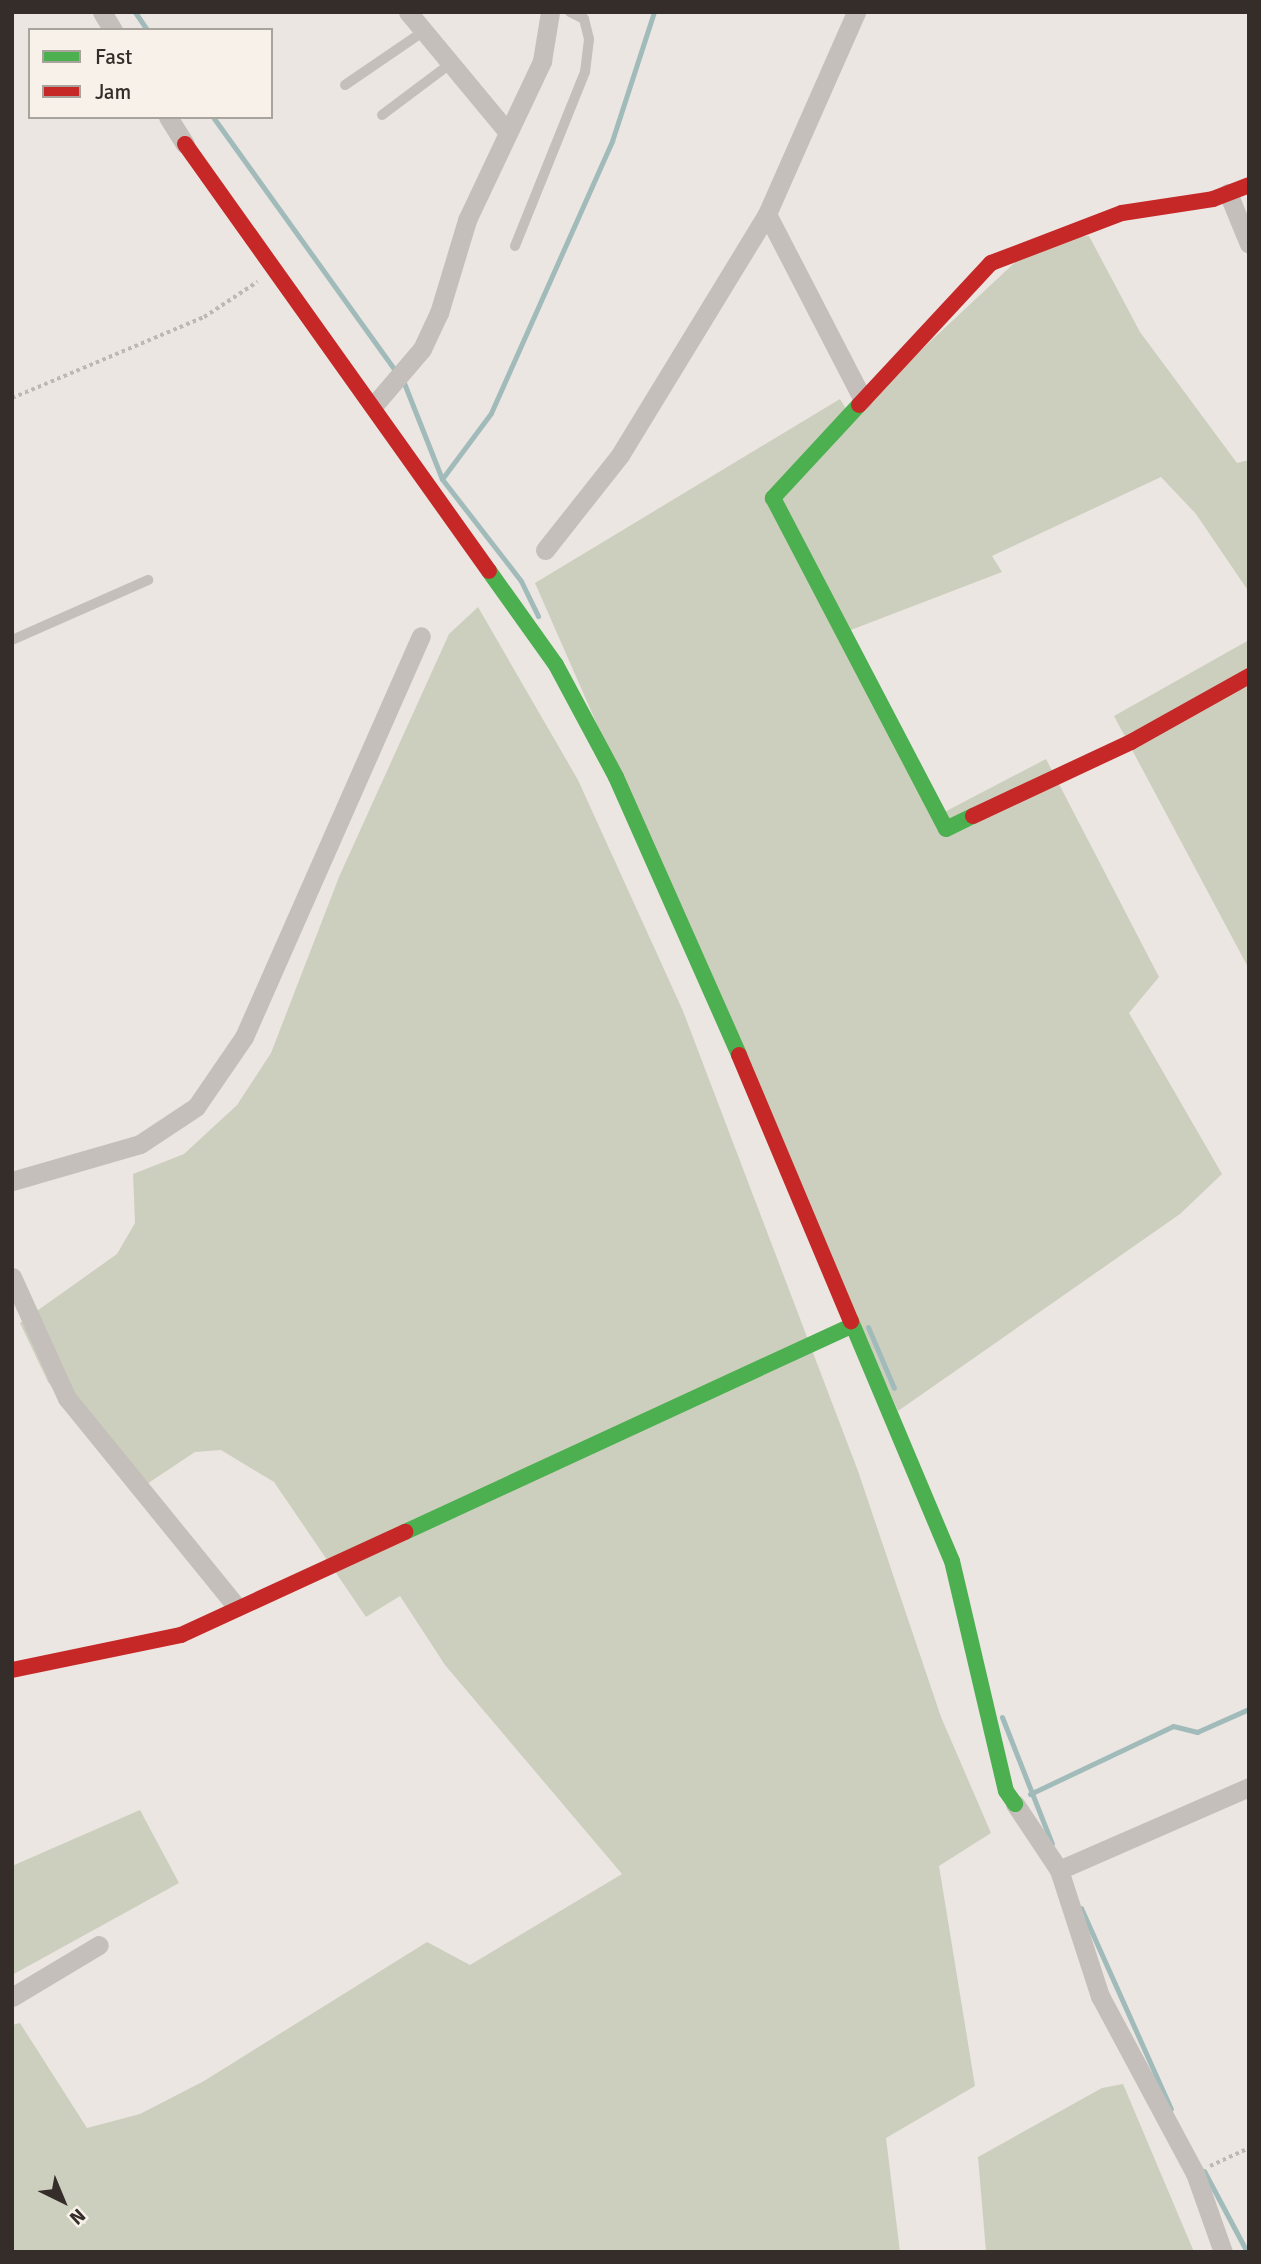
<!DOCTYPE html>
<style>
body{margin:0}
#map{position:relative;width:1261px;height:2264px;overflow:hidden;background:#ebe6e2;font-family:Signika,sans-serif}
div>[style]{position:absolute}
.green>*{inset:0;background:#cdcfbe}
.stream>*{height:5px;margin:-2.5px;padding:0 2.5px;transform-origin:2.5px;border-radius:2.5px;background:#a0bbba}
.path>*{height:3.5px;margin-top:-1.75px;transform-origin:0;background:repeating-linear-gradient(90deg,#bdb8b4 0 3.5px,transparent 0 7px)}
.lane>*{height:10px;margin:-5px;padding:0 5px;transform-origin:5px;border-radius:5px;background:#c4bfbb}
.street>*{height:19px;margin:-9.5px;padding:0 9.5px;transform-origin:9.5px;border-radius:9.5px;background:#c4bfbb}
.fast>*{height:16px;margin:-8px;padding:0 8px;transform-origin:8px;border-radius:8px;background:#4caf50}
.jam>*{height:16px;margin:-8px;padding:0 8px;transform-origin:8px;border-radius:8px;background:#c62828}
span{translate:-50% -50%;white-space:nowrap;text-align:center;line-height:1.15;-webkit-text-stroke:5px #f7f1ea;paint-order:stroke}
.frame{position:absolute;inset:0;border:14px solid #352d29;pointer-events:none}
.legend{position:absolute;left:28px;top:28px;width:245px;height:91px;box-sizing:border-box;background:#f7f1ea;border:2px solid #a9a39d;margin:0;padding:9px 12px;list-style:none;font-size:21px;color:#352d29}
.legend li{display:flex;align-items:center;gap:14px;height:35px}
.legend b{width:35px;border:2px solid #a9a39d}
.north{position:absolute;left:28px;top:2166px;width:70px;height:70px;-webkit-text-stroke:5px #f7f1ea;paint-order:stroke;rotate:137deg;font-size:19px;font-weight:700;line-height:28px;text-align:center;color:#352d29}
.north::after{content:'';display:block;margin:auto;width:24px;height:32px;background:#352d29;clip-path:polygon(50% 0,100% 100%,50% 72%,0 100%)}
</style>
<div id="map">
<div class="green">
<div style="clip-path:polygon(1089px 236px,1140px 332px,1237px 463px,1249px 460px,1249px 592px,1196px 514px,1161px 477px,992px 556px,1002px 572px,843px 633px,933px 818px,1046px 759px,1159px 977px,1129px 1013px,1222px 1174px,1180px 1214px,898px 1411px,535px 583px,840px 399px,854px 422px,904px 366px,1041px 238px)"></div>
<div style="clip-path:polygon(478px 607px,578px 780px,683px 1011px,858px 1471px,941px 1717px,991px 1833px,939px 1866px,975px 2086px,886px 2138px,900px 2252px,12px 2252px,12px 2025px,20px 2023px,87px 2128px,140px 2114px,204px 2081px,427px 1942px,470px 1965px,622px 1874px,445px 1665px,400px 1596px,366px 1617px,274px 1482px,221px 1450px,195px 1452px,147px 1484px,129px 1486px,48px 1382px,20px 1323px,117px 1254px,135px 1223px,133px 1174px,184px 1154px,237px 1105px,271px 1053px,339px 877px,449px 634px)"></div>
<div style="clip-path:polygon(1249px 640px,1249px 969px,1114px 716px)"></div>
<div style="clip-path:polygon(140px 1810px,179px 1883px,12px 1975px,12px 1866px)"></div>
<div style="clip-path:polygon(1123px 2084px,1194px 2252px,986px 2252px,978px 2157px,1102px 2088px)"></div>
</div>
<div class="stream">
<div style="left:135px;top:12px;width:22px;rotate:56deg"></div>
<div style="left:213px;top:117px;width:327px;rotate:54.3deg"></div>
<div style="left:404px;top:383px;width:103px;rotate:68.4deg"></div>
<div style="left:442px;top:479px;width:129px;rotate:52.2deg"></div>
<div style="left:521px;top:581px;width:39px;rotate:64deg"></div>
<div style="left:442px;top:479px;width:82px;rotate:-53.4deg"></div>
<div style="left:491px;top:413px;width:298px;rotate:-66deg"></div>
<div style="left:612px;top:141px;width:136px;rotate:-72deg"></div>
<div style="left:868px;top:1327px;width:66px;rotate:66.9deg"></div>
<div style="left:1002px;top:1717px;width:136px;rotate:68.5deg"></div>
<div style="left:1030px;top:1794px;width:158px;rotate:-25.4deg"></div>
<div style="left:1173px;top:1726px;width:25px;rotate:14deg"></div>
<div style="left:1197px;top:1732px;width:57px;rotate:-23.9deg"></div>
<div style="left:1081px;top:1908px;width:220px;rotate:65.9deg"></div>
<div style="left:1204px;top:2171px;width:92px;rotate:62deg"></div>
</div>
<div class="path">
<div style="left:12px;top:398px;width:208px;rotate:-22.9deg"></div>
<div style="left:204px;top:317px;width:64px;rotate:-33.4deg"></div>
<div style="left:1210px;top:2166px;width:43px;rotate:-24.8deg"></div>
</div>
<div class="lane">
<div style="left:345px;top:85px;width:96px;rotate:-34.4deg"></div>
<div style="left:382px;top:115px;width:85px;rotate:-36.9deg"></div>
<div style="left:515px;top:246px;width:188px;rotate:-68.1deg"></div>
<div style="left:585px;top:72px;width:33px;rotate:-83deg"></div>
<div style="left:589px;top:39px;width:21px;rotate:-104deg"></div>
<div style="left:584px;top:19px;width:16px;rotate:-153deg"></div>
<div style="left:12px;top:640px;width:149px;rotate:-23.8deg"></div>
</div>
<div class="street">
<div style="left:102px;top:12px;width:21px;rotate:59deg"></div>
<div style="left:408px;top:12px;width:153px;rotate:50.3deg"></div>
<div style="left:168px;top:117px;width:32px;rotate:58deg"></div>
<div style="left:1228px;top:193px;width:55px;rotate:67.6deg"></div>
<div style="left:767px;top:214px;width:209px;rotate:62.7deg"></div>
<div style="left:375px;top:404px;width:72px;rotate:-49.5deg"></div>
<div style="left:422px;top:349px;width:40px;rotate:-65deg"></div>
<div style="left:439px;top:313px;width:97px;rotate:-73.2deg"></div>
<div style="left:467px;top:220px;width:176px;rotate:-64.7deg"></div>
<div style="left:542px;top:61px;width:50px;rotate:-80.7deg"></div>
<div style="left:545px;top:550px;width:121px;rotate:-51.7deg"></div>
<div style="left:620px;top:455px;width:282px;rotate:-58.6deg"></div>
<div style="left:767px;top:214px;width:221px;rotate:-66.2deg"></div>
<div style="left:12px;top:1181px;width:133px;rotate:-16.1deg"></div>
<div style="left:140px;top:1144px;width:67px;rotate:-33.5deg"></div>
<div style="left:196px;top:1107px;width:85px;rotate:-55.6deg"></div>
<div style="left:244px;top:1037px;width:438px;rotate:-66.2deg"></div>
<div style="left:12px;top:1277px;width:133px;rotate:65.6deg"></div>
<div style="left:67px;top:1398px;width:269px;rotate:50.9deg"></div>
<div style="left:1015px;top:1804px;width:79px;rotate:56.3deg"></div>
<div style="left:1059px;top:1870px;width:133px;rotate:72deg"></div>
<div style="left:1100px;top:1996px;width:201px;rotate:61.8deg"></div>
<div style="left:1195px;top:2173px;width:84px;rotate:70.5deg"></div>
<div style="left:1059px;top:1870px;width:207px;rotate:-23.6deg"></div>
<div style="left:12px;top:1997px;width:101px;rotate:-30.9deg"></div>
</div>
<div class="fast">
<div style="left:859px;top:405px;width:127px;rotate:132.8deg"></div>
<div style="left:773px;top:498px;width:373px;rotate:62.4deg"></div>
<div style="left:946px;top:829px;width:30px;rotate:-26deg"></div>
<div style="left:489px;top:571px;width:115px;rotate:54.5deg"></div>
<div style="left:556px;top:665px;width:127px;rotate:61.8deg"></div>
<div style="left:616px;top:777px;width:304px;rotate:66.1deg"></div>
<div style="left:851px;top:1321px;width:260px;rotate:67.2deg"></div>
<div style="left:952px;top:1561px;width:236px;rotate:76.8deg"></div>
<div style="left:1006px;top:1791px;width:16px;rotate:55deg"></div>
<div style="left:405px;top:1532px;width:489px;rotate:-24.8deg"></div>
</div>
<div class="jam">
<div style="left:185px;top:144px;width:524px;rotate:54.55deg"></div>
<div style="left:859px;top:405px;width:194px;rotate:-47.1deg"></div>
<div style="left:991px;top:263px;width:140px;rotate:-20.9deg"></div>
<div style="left:1122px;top:213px;width:92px;rotate:-8.7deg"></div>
<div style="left:1213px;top:199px;width:39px;rotate:-21deg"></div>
<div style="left:973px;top:816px;width:174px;rotate:-25.1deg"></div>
<div style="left:1131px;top:742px;width:135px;rotate:-29.2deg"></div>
<div style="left:739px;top:1055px;width:289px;rotate:67.2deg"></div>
<div style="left:12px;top:1670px;width:173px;rotate:-11.7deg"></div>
<div style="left:181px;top:1635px;width:247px;rotate:-24.7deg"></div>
</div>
<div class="frame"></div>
<ul class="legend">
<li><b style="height:9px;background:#4caf50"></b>Fast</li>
<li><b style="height:9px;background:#c62828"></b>Jam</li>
</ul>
<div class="north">N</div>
</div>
